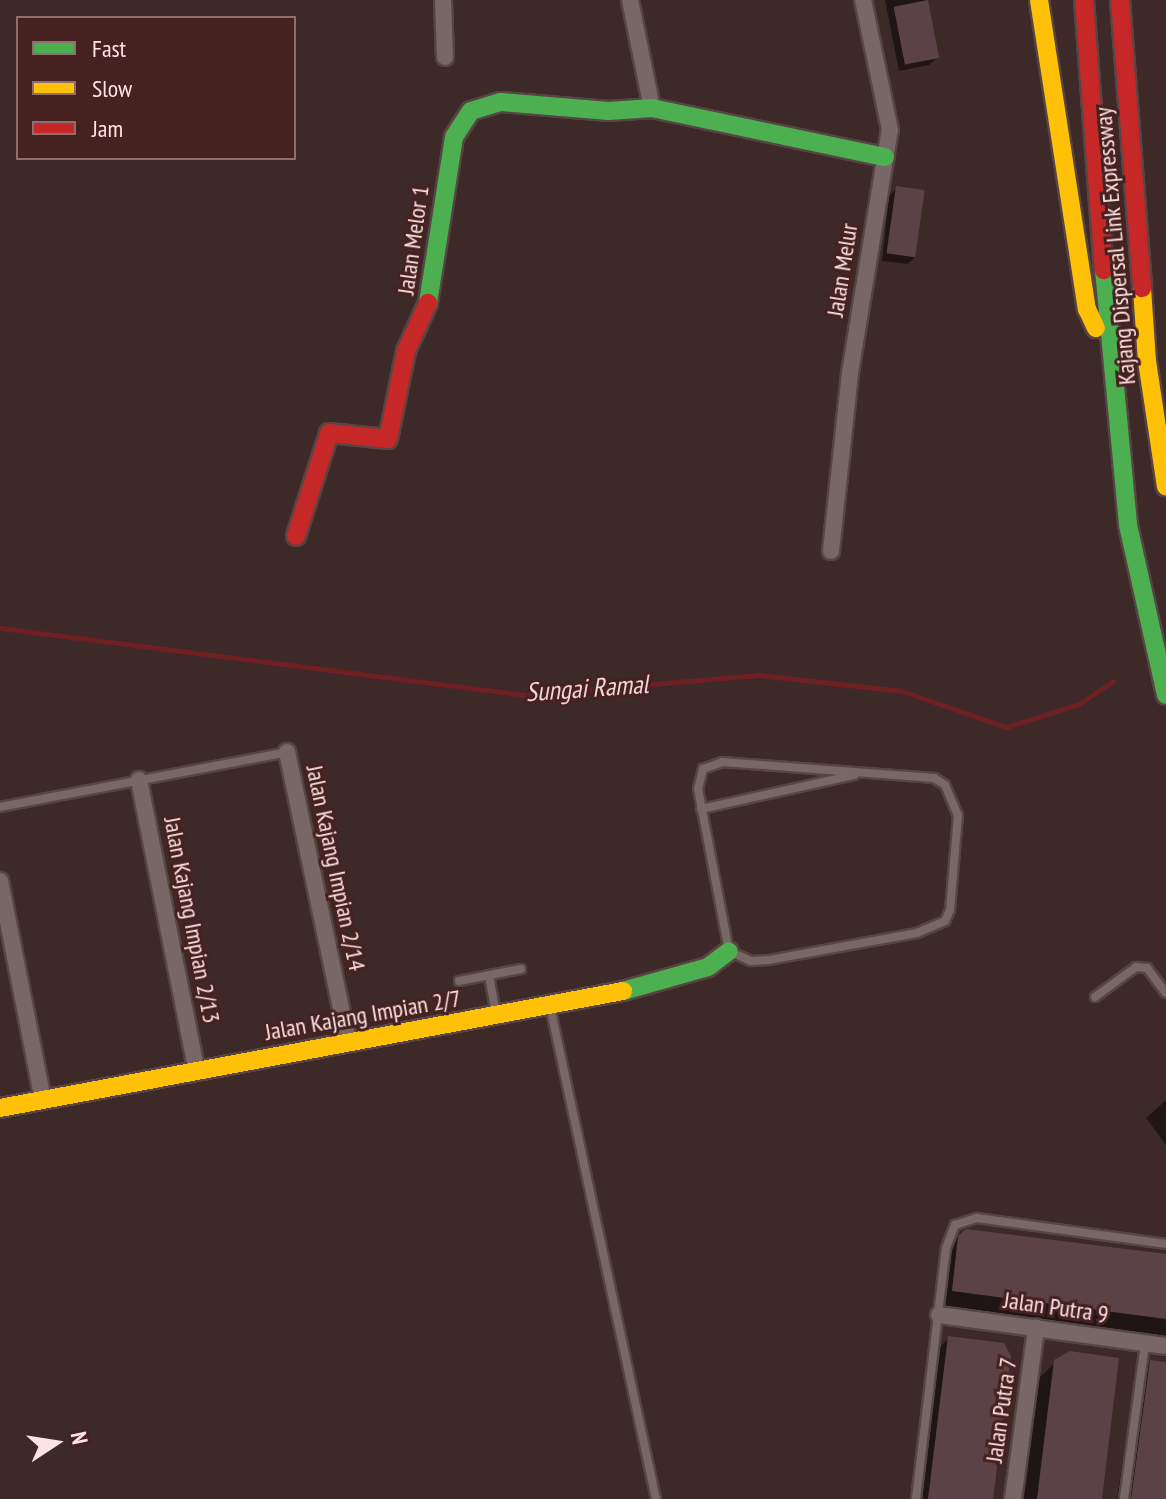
<!DOCTYPE html>
<style>
body{margin:0}
#map{position:relative;width:1166px;height:1499px;overflow:hidden;background:#3d2928;font-family:"PT Sans Narrow",sans-serif}
div>[style]{position:absolute}
.shadow>*{inset:0;background:#0007}
.stream>*{height:5px;margin:-2.5px;padding:0 2.5px;transform-origin:2.5px;border-radius:2.5px;background:#6e2023}
.building>*{inset:0;background:#5b4246;transform-origin:0 0}
.roads{filter:drop-shadow(2px 0 #564544) drop-shadow(-2px 0 #564544) drop-shadow(0 2px #564544) drop-shadow(0 -2px #564544)}
.lane>*{height:8px;margin:-4px;padding:0 4px;transform-origin:4px;border-radius:4px;background:#786766}
.street>*{height:16px;margin:-8px;padding:0 8px;transform-origin:8px;border-radius:8px;background:#786766}
.fast>*{height:18px;margin:-9px;padding:0 9px;transform-origin:9px;border-radius:9px;background:#4caf50}
.slow>*{height:18px;margin:-9px;padding:0 9px;transform-origin:9px;border-radius:9px;background:#ffc107}
.jam>*{height:18px;margin:-9px;padding:0 9px;transform-origin:9px;border-radius:9px;background:#c62828}
span{translate:-50% -50%;white-space:nowrap;text-align:center;line-height:1.15;-webkit-text-stroke:6px #452120;paint-order:stroke}
.street-label{font-size:24px;color:#fde4e2}
.water-label{font-size:26px;color:#f0d6d4;font-style:italic}
.legend{position:absolute;left:16px;top:16px;width:280px;height:144px;box-sizing:border-box;background:#452120;border:2px solid #8f6f6e;margin:0;padding:10px 14px;list-style:none;font-size:24px;color:#fde4e2}
.legend li{display:flex;align-items:center;gap:16px;height:40px}
.legend b{width:40px;border:2px solid #8f6f6e}
.north{position:absolute;left:16px;top:1403px;width:80px;height:80px;-webkit-text-stroke:6px #452120;paint-order:stroke;rotate:78deg;font-size:22px;font-weight:700;line-height:32px;text-align:center;color:#fde4e2}
.north::after{content:'';display:block;margin:auto;width:28px;height:36px;background:#fde4e2;clip-path:polygon(50% 0,100% 100%,50% 72%,0 100%)}
</style>
<div id="map">
<div class="shadow">
<div style="clip-path:polygon(885px 0,925px 0,937px 58px,929px 65px,899px 71px)"></div>
<div style="clip-path:polygon(897px 188px,916px 256px,908px 264px,882px 261px,889px 196px)"></div>
<div style="clip-path:polygon(1166px 1100px,1166px 1145px,1146px 1118px)"></div>
<div style="clip-path:polygon(961px 1233px,1166px 1257px,1166px 1336px,937px 1307px,945px 1248px)"></div>
<div style="clip-path:polygon(949px 1338px,991px 1499px,916px 1499px,933px 1354px)"></div>
<div style="clip-path:polygon(1056px 1362px,1100px 1499px,1024px 1499px,1039px 1378px)"></div>
<div style="clip-path:polygon(1150px 1362px,1166px 1364px,1166px 1499px,1117px 1499px,1135px 1378px)"></div>
</div>
<div class="stream">
<div style="left:0;top:628px;width:530px;rotate:7.26deg"></div>
<div style="left:526px;top:695px;width:233px;rotate:-4.9deg"></div>
<div style="left:758px;top:675px;width:145px;rotate:6.3deg"></div>
<div style="left:902px;top:691px;width:110px;rotate:19.1deg"></div>
<div style="left:1006px;top:727px;width:77px;rotate:-17.5deg"></div>
<div style="left:1079px;top:704px;width:41px;rotate:-34.1deg"></div>
</div>
<div class="building">
<div style="left:928px;top:0;width:59px;height:35px;rotate:79deg"></div>
<div style="left:896px;top:186px;width:29px;height:68px;rotate:8deg"></div>
<div style="clip-path:polygon(966px 1229px,1166px 1254px,1166px 1319px,952px 1291px,958px 1236px)"></div>
<div style="clip-path:polygon(948px 1336px,1004px 1343px,1011px 1356px,993px 1499px,928px 1499px)"></div>
<div style="clip-path:polygon(1070px 1351px,1119px 1358px,1102px 1499px,1037px 1499px,1054px 1360px)"></div>
<div style="clip-path:polygon(1150px 1360px,1166px 1362px,1166px 1499px,1131px 1499px)"></div>
</div>
<div class="roads">
<div class="lane">
<div style="left:722px;top:762px;width:213px;rotate:4.3deg"></div>
<div style="left:934px;top:778px;width:13px;rotate:32deg"></div>
<div style="left:945px;top:785px;width:33px;rotate:67deg"></div>
<div style="left:958px;top:815px;width:95px;rotate:94.8deg"></div>
<div style="left:950px;top:910px;width:12px;rotate:114deg"></div>
<div style="left:945px;top:921px;width:30px;rotate:157deg"></div>
<div style="left:917px;top:933px;width:150px;rotate:169.7deg"></div>
<div style="left:769px;top:960px;width:18px;rotate:177deg"></div>
<div style="left:751px;top:961px;width:24px;rotate:-156deg"></div>
<div style="left:729px;top:951px;width:165px;rotate:-100.8deg"></div>
<div style="left:698px;top:789px;width:21px;rotate:-76deg"></div>
<div style="left:703px;top:769px;width:20px;rotate:-20deg"></div>
<div style="left:0;top:807px;width:292px;rotate:-10.8deg"></div>
<div style="left:701px;top:809px;width:157px;rotate:-12.5deg"></div>
<div style="left:489px;top:975px;width:36px;rotate:80deg"></div>
<div style="left:459px;top:981px;width:63px;rotate:-11deg"></div>
<div style="left:1095px;top:997px;width:51px;rotate:-36.2deg"></div>
<div style="left:1136px;top:967px;width:11px;rotate:5deg"></div>
<div style="left:1147px;top:968px;width:31px;rotate:53deg"></div>
<div style="left:550px;top:1006px;width:504px;rotate:77.87deg"></div>
<div style="left:916px;top:1499px;width:253px;rotate:-83.2deg"></div>
<div style="left:946px;top:1248px;width:25px;rotate:-69deg"></div>
<div style="left:955px;top:1225px;width:23px;rotate:-18deg"></div>
<div style="left:977px;top:1218px;width:191px;rotate:7.8deg"></div>
<div style="left:1124px;top:1499px;width:157px;rotate:-82.3deg"></div>
</div>
<div class="street">
<div style="left:443px;top:0;width:57px;rotate:88deg"></div>
<div style="left:630px;top:0;width:110px;rotate:78.5deg"></div>
<div style="left:831px;top:551px;width:179px;rotate:-83.9deg"></div>
<div style="left:850px;top:373px;width:246px;rotate:-80.7deg"></div>
<div style="left:890px;top:130px;width:133px;rotate:-101.7deg"></div>
<div style="left:287px;top:752px;width:296px;rotate:78.1deg"></div>
<div style="left:139px;top:780px;width:295px;rotate:78.8deg"></div>
<div style="left:0;top:881px;width:223px;rotate:78.9deg"></div>
<div style="left:939px;top:1315px;width:229px;rotate:7.8deg"></div>
<div style="left:1013px;top:1499px;width:173px;rotate:-82.3deg"></div>
</div>
<div class="fast">
<div style="left:1104px;top:270px;width:256px;rotate:84.6deg"></div>
<div style="left:1128px;top:525px;width:174px;rotate:77.4deg"></div>
<div style="left:428px;top:303px;width:168px;rotate:-81.1deg"></div>
<div style="left:454px;top:137px;width:31px;rotate:-57deg"></div>
<div style="left:471px;top:111px;width:31px;rotate:-17deg"></div>
<div style="left:501px;top:102px;width:108px;rotate:4.8deg"></div>
<div style="left:609px;top:111px;width:43px;rotate:-4deg"></div>
<div style="left:652px;top:108px;width:238px;rotate:11.9deg"></div>
<div style="left:623px;top:991px;width:88px;rotate:-15.8deg"></div>
<div style="left:708px;top:967px;width:26px;rotate:-37deg"></div>
</div>
<div class="slow">
<div style="left:1039px;top:0;width:313px;rotate:81.2deg"></div>
<div style="left:1087px;top:309px;width:21px;rotate:65deg"></div>
<div style="left:1142px;top:288px;width:73px;rotate:86.1deg"></div>
<div style="left:1147px;top:361px;width:127px;rotate:81.4deg"></div>
<div style="left:0;top:1108px;width:634px;rotate:-10.64deg"></div>
</div>
<div class="jam">
<div style="left:1084px;top:0;width:271px;rotate:85.8deg"></div>
<div style="left:1120px;top:0;width:289px;rotate:85.6deg"></div>
<div style="left:296px;top:536px;width:108px;rotate:-72.2deg"></div>
<div style="left:329px;top:433px;width:59px;rotate:5.8deg"></div>
<div style="left:388px;top:439px;width:90px;rotate:-78.4deg"></div>
<div style="left:406px;top:351px;width:53px;rotate:-65.4deg"></div>
</div>
</div>
<div class="street-label">
<span style="left:413px;top:240px;rotate:-82deg">Jalan Melor 1</span>
<span style="left:1115px;top:246px;rotate:-95deg">Kajang Dispersal Link Expressway</span>
<span style="left:842px;top:270px;rotate:-81deg">Jalan Melur</span>
<span style="left:336px;top:868px;rotate:78deg">Jalan Kajang Impian 2/14</span>
<span style="left:192px;top:920px;rotate:79deg">Jalan Kajang Impian 2/13</span>
<span style="left:363px;top:1015px;rotate:-10deg">Jalan Kajang Impian 2/7</span>
<span style="left:1056px;top:1307px;rotate:8deg">Jalan Putra 9</span>
<span style="left:1001px;top:1410px;rotate:-82deg">Jalan Putra 7</span>
</div>
<div class="water-label">
<span style="left:587px;top:688px;rotate:-4deg">Sungai Ramal</span>
</div>
<ul class="legend">
<li><b style="height:10px;background:#4caf50"></b>Fast</li>
<li><b style="height:10px;background:#ffc107"></b>Slow</li>
<li><b style="height:10px;background:#c62828"></b>Jam</li>
</ul>
<div class="north">N</div>
</div>
